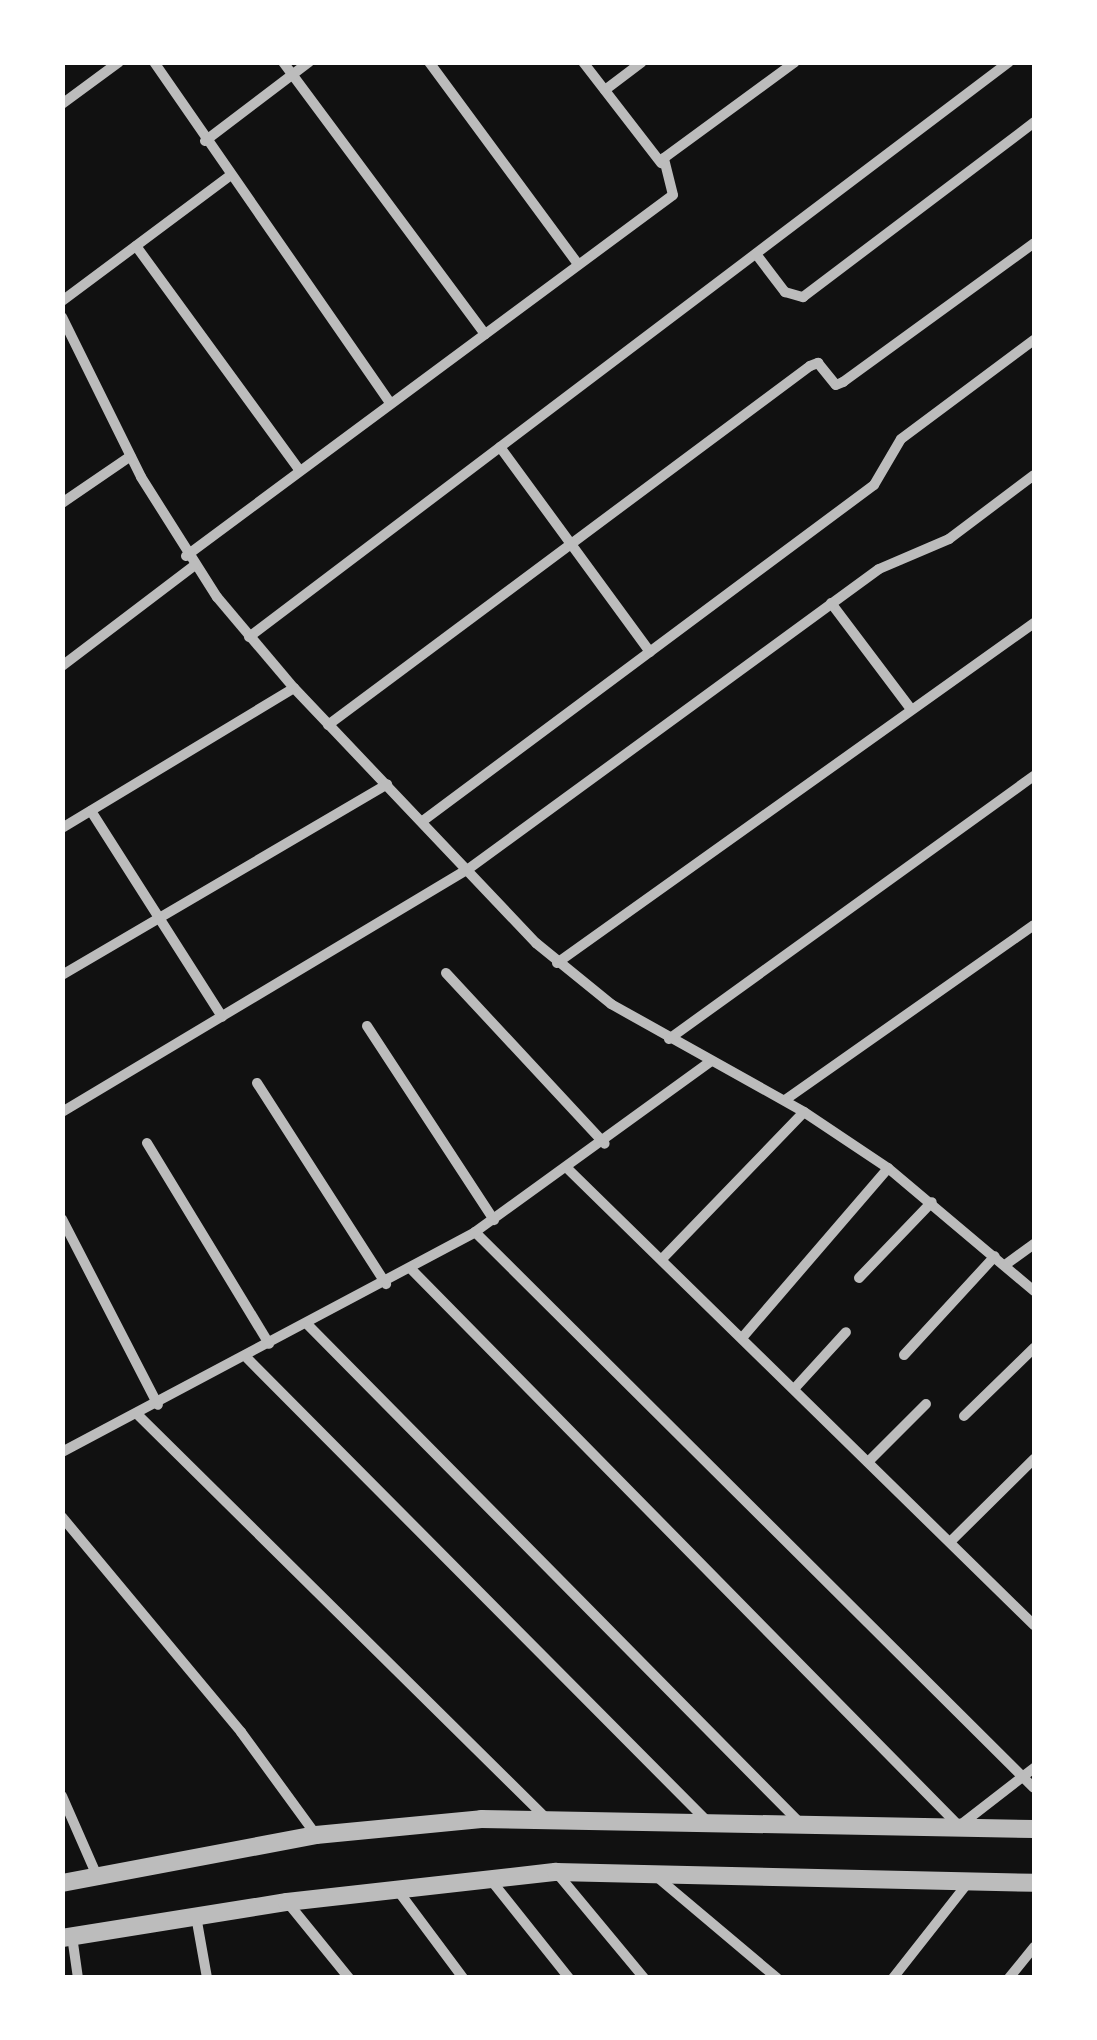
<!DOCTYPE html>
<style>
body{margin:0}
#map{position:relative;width:1097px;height:2040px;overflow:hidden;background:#111;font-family:Montserrat,sans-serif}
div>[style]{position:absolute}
.minor>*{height:10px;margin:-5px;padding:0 5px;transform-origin:5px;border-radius:5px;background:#bcbcbc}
.tertiary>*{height:18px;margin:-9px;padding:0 9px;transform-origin:9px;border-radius:9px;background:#bcbcbc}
span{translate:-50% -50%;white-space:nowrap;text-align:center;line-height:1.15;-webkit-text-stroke:8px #fff;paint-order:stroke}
.frame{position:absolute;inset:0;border:65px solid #fff;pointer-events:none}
</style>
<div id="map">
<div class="minor">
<div style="left:154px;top:62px;width:415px;rotate:55.3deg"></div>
<div style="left:283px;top:62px;width:339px;rotate:53.4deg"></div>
<div style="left:429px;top:62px;width:251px;rotate:53.6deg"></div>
<div style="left:583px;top:62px;width:128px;rotate:52.3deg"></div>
<div style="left:605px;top:90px;width:46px;rotate:-37.1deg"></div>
<div style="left:62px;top:104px;width:71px;rotate:-36.4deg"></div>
<div style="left:205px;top:141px;width:131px;rotate:-37.2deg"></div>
<div style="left:136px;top:246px;width:278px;rotate:53.9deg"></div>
<div style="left:756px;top:254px;width:48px;rotate:52.7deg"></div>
<div style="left:785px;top:292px;width:19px;rotate:16deg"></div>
<div style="left:803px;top:297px;width:290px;rotate:-37.1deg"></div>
<div style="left:62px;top:301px;width:209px;rotate:-36.7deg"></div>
<div style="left:62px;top:317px;width:178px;rotate:63.7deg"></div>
<div style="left:141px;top:477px;width:142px;rotate:57.7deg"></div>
<div style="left:217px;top:597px;width:119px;rotate:49.8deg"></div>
<div style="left:294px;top:688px;width:352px;rotate:46.5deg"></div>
<div style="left:536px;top:943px;width:97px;rotate:39.1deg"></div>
<div style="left:611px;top:1004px;width:221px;rotate:29.2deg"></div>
<div style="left:804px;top:1112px;width:101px;rotate:33.7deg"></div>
<div style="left:888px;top:1168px;width:191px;rotate:40.1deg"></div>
<div style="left:500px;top:447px;width:254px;rotate:53.8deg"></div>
<div style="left:62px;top:503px;width:83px;rotate:-34.3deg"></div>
<div style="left:186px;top:556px;width:606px;rotate:-36.55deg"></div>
<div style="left:673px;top:195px;width:38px;rotate:-104deg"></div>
<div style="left:664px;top:158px;width:162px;rotate:-36.2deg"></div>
<div style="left:831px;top:603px;width:131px;rotate:53deg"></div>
<div style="left:249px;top:637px;width:953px;rotate:-37.11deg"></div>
<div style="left:62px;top:666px;width:167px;rotate:-37.2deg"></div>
<div style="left:328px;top:725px;width:601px;rotate:-36.68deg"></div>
<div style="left:810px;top:366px;width:9px;rotate:-21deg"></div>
<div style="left:818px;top:363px;width:28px;rotate:51deg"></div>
<div style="left:836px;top:385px;width:8px;rotate:-23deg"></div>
<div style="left:843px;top:382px;width:236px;rotate:-36deg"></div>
<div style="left:91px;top:811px;width:244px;rotate:57.5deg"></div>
<div style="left:424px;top:820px;width:561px;rotate:-36.67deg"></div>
<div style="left:874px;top:485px;width:53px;rotate:-59.6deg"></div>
<div style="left:901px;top:439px;width:166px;rotate:-36.7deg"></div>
<div style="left:62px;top:828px;width:271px;rotate:-31.1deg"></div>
<div style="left:557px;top:963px;width:586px;rotate:-35.48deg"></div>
<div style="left:446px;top:973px;width:233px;rotate:47.1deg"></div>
<div style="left:62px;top:975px;width:377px;rotate:-30.4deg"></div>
<div style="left:367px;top:1026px;width:232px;rotate:56.8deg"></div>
<div style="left:669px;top:1039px;width:450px;rotate:-35.8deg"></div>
<div style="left:257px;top:1083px;width:239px;rotate:57.3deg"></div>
<div style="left:785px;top:1100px;width:304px;rotate:-35.1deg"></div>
<div style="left:62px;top:1112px;width:472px;rotate:-30.9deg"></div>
<div style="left:467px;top:870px;width:510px;rotate:-36.15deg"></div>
<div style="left:879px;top:569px;width:76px;rotate:-23.2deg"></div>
<div style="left:949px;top:539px;width:106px;rotate:-37deg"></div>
<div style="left:147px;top:1143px;width:235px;rotate:58.7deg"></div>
<div style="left:569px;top:1170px;width:651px;rotate:44.38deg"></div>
<div style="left:62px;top:1219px;width:209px;rotate:62.7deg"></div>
<div style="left:475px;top:1232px;width:788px;rotate:44.85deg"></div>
<div style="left:662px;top:1259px;width:204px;rotate:-46deg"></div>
<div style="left:1005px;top:1265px;width:36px;rotate:-36deg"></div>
<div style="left:412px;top:1270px;width:774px;rotate:45.47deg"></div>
<div style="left:859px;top:1278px;width:105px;rotate:-46.2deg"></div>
<div style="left:308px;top:1325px;width:697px;rotate:45.35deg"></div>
<div style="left:742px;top:1338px;width:224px;rotate:-49.3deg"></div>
<div style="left:904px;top:1355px;width:134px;rotate:-47.4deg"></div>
<div style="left:247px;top:1358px;width:653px;rotate:45.19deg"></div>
<div style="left:794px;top:1389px;width:77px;rotate:-47.6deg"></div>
<div style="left:139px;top:1416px;width:572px;rotate:44.65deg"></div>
<div style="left:964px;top:1416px;width:98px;rotate:-44.2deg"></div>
<div style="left:62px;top:1452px;width:468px;rotate:-28deg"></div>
<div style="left:475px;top:1232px;width:291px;rotate:-35.9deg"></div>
<div style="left:868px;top:1462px;width:82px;rotate:-45deg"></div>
<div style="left:62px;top:1517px;width:280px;rotate:50.2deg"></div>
<div style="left:241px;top:1732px;width:127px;rotate:53.9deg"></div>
<div style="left:950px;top:1542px;width:118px;rotate:-44.7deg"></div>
<div style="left:62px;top:1796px;width:90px;rotate:66.3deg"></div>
<div style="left:963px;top:1823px;width:90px;rotate:-37.8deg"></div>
<div style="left:556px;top:1872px;width:138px;rotate:50.3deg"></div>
<div style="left:657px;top:1877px;width:157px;rotate:40.1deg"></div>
<div style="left:490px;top:1879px;width:127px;rotate:51.4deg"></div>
<div style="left:396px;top:1888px;width:112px;rotate:53.3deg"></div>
<div style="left:288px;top:1903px;width:97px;rotate:50.9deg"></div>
<div style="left:196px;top:1916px;width:63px;rotate:79.9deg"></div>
<div style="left:72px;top:1936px;width:42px;rotate:81.9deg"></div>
<div style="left:893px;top:1978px;width:125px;rotate:-51.8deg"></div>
<div style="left:1009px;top:1978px;width:40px;rotate:-51deg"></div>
</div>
<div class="tertiary">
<div style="left:62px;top:1883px;width:258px;rotate:-10.7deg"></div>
<div style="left:316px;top:1835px;width:166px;rotate:-5.5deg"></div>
<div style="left:481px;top:1819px;width:553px;rotate:1.04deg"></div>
<div style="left:62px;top:1938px;width:228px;rotate:-9.1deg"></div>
<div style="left:287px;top:1902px;width:271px;rotate:-6.4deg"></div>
<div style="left:556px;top:1872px;width:478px;rotate:1.3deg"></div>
</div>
<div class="frame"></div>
</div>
